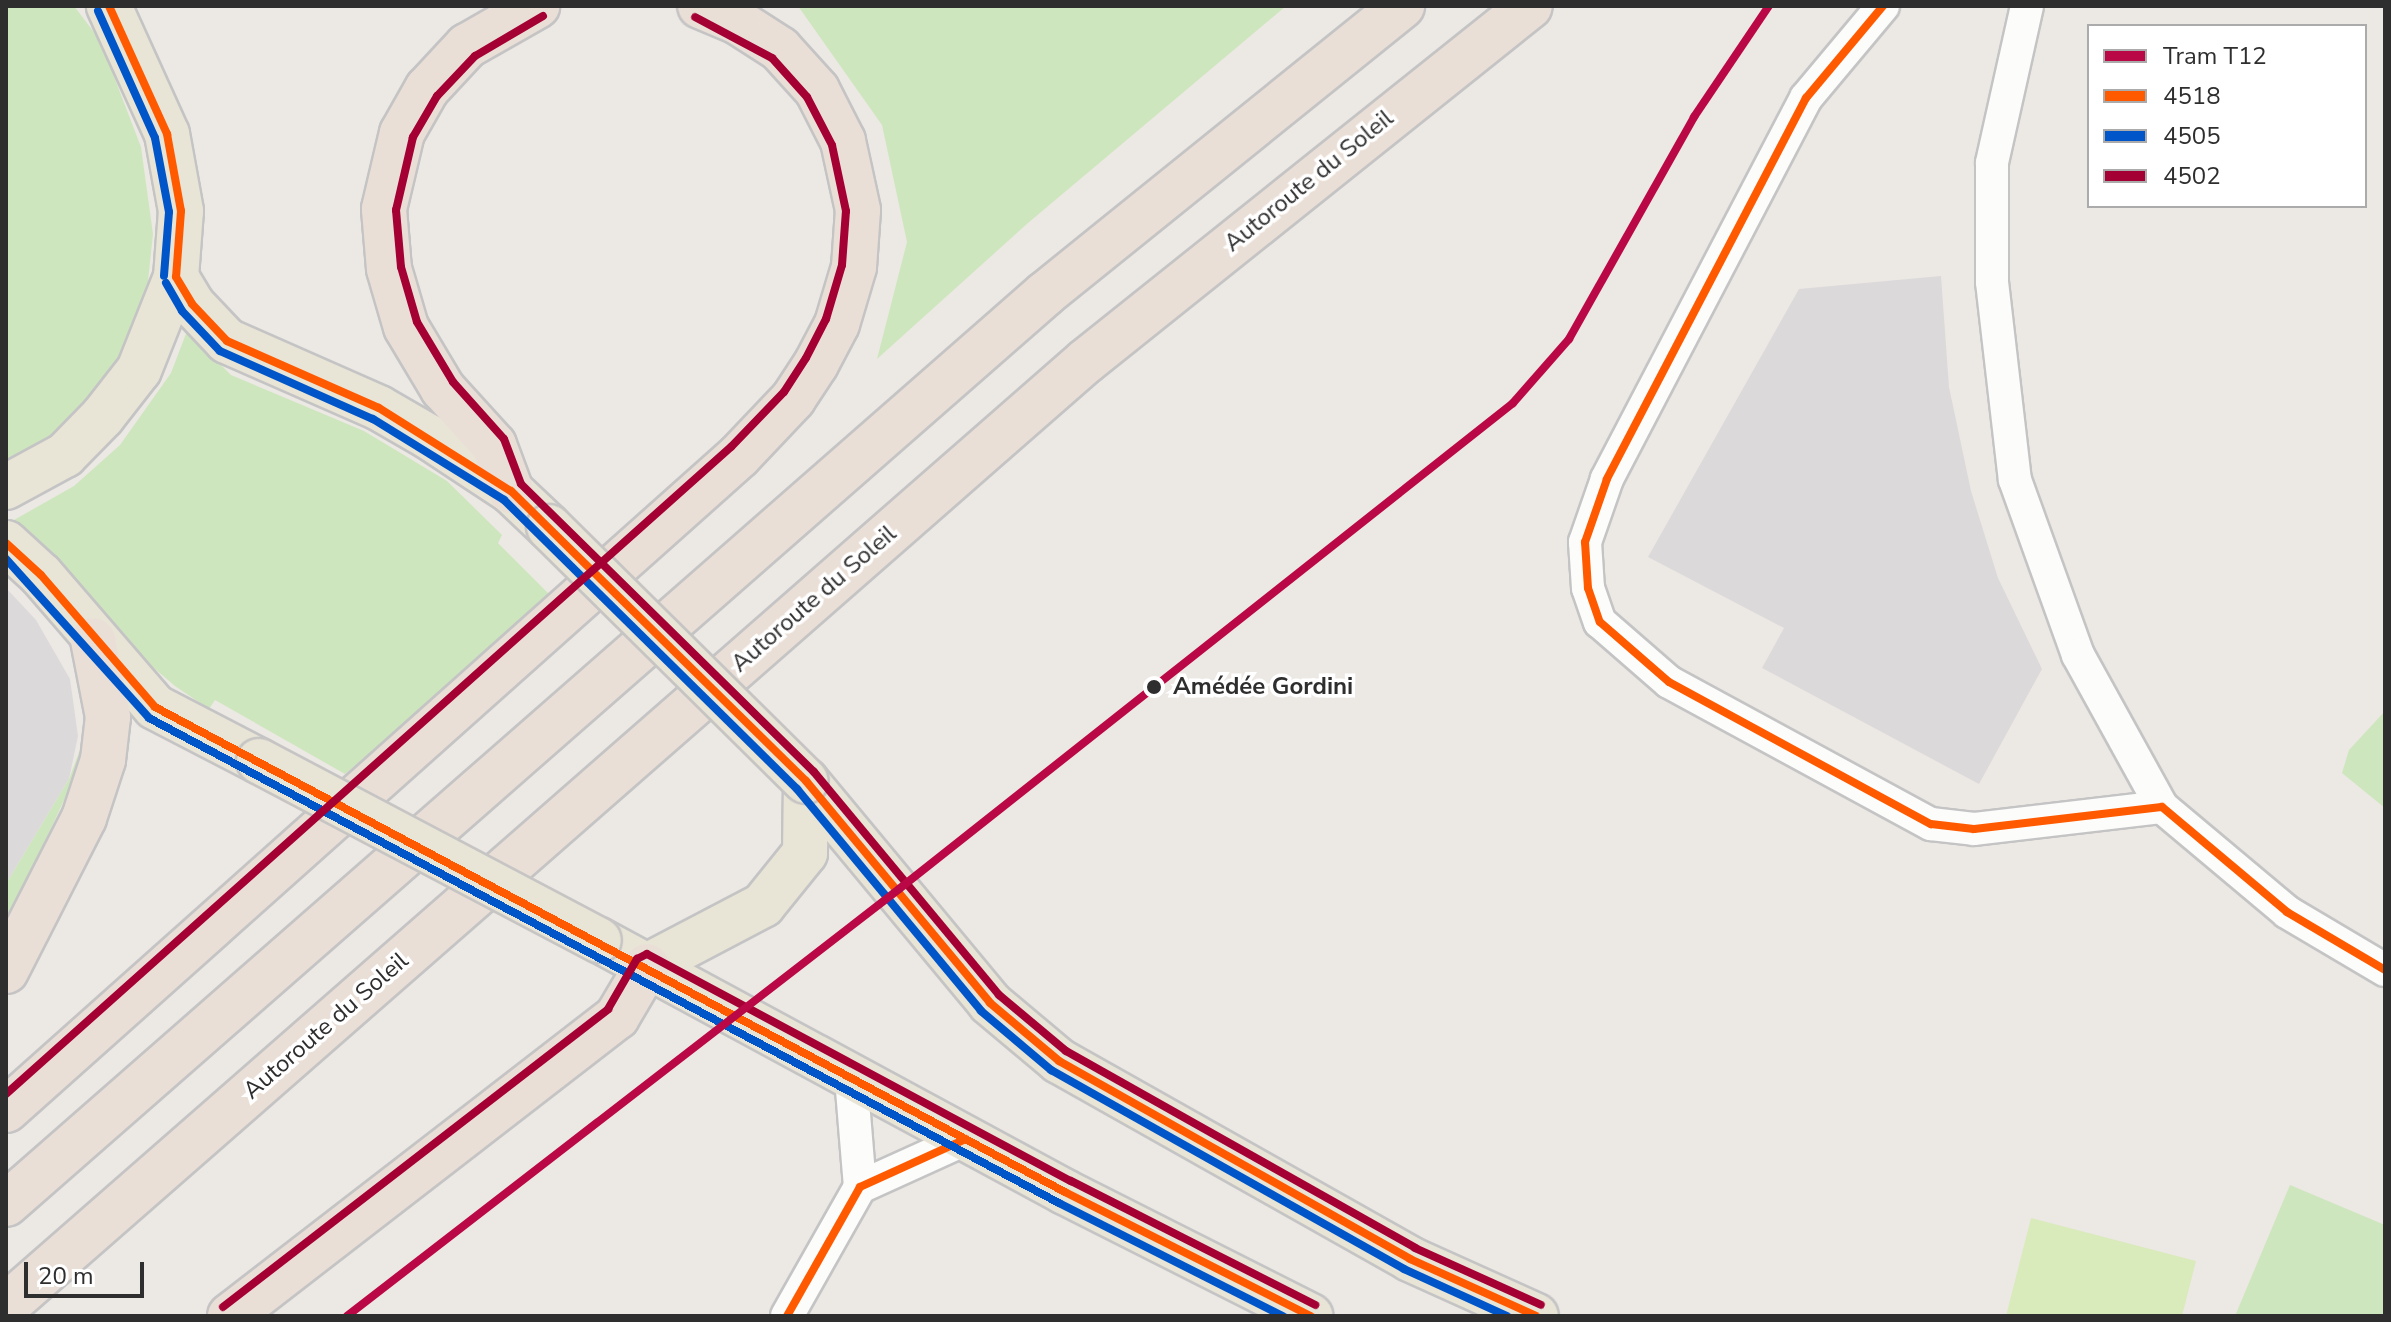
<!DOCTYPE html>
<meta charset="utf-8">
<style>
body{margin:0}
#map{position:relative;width:2391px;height:1322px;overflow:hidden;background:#ece8e4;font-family:"Nunito Sans",sans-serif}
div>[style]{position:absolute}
.industrial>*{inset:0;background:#dcd9db}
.green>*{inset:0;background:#cee6be}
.pitch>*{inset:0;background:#d9eabb}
.roads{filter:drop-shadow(2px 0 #c5c4c5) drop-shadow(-2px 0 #c5c4c5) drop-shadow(0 2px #c5c4c5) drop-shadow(0 -2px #c5c4c5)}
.street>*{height:32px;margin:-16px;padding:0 16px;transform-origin:16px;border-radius:16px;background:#fcfcfb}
.primary>*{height:44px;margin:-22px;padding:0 22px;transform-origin:22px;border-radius:22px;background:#e8e4d6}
.highway>*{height:44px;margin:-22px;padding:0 22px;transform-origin:22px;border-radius:22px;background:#eadfd6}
.bridges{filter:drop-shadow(2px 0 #c6c5c4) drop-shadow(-2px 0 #c6c5c4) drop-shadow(0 2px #c6c5c4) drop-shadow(0 -2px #c6c5c4)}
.primary-bridge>*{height:44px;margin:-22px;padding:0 22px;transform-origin:22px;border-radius:22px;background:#e8e4d6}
.bus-1>*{height:8px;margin:-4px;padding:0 4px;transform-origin:4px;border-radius:4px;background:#ff5a00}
.bus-2>*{height:8px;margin:-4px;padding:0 4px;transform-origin:4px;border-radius:4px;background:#0055c8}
.bus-3>*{height:8px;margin:-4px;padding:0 4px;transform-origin:4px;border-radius:4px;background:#a40034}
.tram-1>*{height:8px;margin:-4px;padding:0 4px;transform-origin:4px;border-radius:4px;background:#b90845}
.dots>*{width:22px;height:22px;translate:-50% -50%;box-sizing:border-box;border:4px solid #fff;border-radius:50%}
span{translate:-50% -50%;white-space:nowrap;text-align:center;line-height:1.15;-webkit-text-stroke:7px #fff;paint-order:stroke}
.street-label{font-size:24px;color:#2e2e2e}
.stop-label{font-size:24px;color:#2e2e2e;font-weight:700}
.left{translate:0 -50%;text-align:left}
.frame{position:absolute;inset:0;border:8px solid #2e2e2e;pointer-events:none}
.legend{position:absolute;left:2087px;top:24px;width:280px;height:184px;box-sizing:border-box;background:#fff;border:2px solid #ababab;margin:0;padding:10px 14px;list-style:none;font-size:24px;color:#2e2e2e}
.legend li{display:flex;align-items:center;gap:16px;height:40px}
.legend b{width:40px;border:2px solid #ababab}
.scale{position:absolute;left:24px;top:1262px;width:120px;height:36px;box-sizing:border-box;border:4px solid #2e2e2e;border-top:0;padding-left:10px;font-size:24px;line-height:28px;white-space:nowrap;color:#2e2e2e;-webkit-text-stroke:6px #fff;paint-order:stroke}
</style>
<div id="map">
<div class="industrial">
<div style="clip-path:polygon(1941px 276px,1949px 387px,1971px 491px,1998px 578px,2042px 669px,1979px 784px,1762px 668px,1784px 628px,1648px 557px,1799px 289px)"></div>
<div style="clip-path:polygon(6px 588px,36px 620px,70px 679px,78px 736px,69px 779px,6px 884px)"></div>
</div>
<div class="green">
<div style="clip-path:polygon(6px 6px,74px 6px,100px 40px,141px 147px,153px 234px,148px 281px,123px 352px,85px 406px,62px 429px,6px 466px)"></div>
<div style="clip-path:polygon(798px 6px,1286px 6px,1028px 223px,877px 359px,907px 242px,882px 125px)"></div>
<div style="clip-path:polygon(187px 331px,231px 375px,364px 431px,447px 481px,502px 535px,498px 543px,550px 595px,391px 741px,385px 740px,345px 774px,215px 700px,209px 709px,175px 686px,129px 647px,77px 581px,14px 520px,74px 486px,120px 445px,171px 373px)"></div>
<div style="clip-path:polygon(2385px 711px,2385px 808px,2342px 773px,2349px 750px)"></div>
<div style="clip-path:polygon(87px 731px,87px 751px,6px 925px,6px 884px,69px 779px)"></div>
<div style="clip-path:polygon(2290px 1185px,2385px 1225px,2385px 1316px,2235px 1316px)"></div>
</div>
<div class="pitch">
<div style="clip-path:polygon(2031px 1218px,2196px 1261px,2182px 1316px,2006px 1316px)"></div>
</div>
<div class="roads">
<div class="street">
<div style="left:1883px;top:6px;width:120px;rotate:129.9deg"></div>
<div style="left:1806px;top:98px;width:430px;rotate:117.6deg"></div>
<div style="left:1607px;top:479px;width:67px;rotate:109.2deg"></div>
<div style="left:1585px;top:542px;width:46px;rotate:86.3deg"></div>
<div style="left:1588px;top:588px;width:36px;rotate:71deg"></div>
<div style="left:1600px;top:622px;width:91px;rotate:41deg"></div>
<div style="left:1669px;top:682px;width:298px;rotate:28.5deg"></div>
<div style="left:1931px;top:824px;width:43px;rotate:6.6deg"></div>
<div style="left:1974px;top:829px;width:189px;rotate:-6.7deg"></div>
<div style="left:2027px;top:6px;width:161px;rotate:102.6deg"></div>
<div style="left:1992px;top:163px;width:119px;rotate:90deg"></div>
<div style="left:1992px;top:282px;width:199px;rotate:83.4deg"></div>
<div style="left:2015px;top:480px;width:186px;rotate:70.2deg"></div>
<div style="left:2078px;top:655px;width:174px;rotate:61.1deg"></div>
<div style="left:2162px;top:807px;width:163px;rotate:40deg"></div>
<div style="left:2287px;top:912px;width:114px;rotate:30.6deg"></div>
<div style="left:860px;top:1187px;width:116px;rotate:-24.4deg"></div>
<div style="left:787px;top:1316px;width:148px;rotate:-60.5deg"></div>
<div style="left:860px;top:1187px;width:110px;rotate:-94.7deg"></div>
</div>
<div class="primary">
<div style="left:176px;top:277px;width:31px;rotate:59deg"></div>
<div style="left:192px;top:304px;width:51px;rotate:46.6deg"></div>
<div style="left:227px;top:341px;width:166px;rotate:23.8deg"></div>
<div style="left:379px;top:408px;width:58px;rotate:30.1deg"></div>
<div style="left:429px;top:437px;width:98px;rotate:33.4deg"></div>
<div style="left:511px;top:491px;width:52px;rotate:43.5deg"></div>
<div style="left:6px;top:487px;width:67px;rotate:-28.5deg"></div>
<div style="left:65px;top:455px;width:54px;rotate:-45.7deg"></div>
<div style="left:103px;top:416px;width:58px;rotate:-52deg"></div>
<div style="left:139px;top:370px;width:100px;rotate:-68.3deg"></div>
<div style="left:176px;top:277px;width:66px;rotate:-85.7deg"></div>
<div style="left:181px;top:211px;width:78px;rotate:-100.3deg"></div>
<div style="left:167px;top:134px;width:141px;rotate:-114.4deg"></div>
<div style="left:6px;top:543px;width:47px;rotate:42.4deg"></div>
<div style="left:41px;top:575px;width:174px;rotate:49.2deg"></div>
<div style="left:155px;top:707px;width:117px;rotate:27.4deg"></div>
<div style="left:806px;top:781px;width:288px;rotate:50.3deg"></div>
<div style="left:990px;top:1003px;width:90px;rotate:40deg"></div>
<div style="left:1059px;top:1061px;width:403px;rotate:29.4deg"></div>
<div style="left:1410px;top:1259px;width:138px;rotate:24.3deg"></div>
<div style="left:599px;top:940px;width:530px;rotate:28.4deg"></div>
<div style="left:1065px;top:1192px;width:275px;rotate:26.8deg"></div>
<div style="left:647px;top:966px;width:131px;rotate:-27.7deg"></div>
<div style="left:763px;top:905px;width:67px;rotate:-51.1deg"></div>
<div style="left:805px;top:853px;width:72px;rotate:-89.2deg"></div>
</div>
<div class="highway">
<div style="left:511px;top:491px;width:49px;rotate:-110.3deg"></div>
<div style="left:494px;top:445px;width:76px;rotate:-132.3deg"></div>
<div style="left:443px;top:389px;width:72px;rotate:-120.8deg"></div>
<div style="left:406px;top:327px;width:60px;rotate:-106.3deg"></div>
<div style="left:389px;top:269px;width:60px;rotate:-94.8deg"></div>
<div style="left:384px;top:209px;width:78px;rotate:-76.7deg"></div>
<div style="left:402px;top:133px;width:51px;rotate:-60.4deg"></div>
<div style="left:427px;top:89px;width:59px;rotate:-47.1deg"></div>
<div style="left:467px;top:46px;width:81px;rotate:-29.7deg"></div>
<div style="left:6px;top:971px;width:172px;rotate:-63deg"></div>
<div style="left:84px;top:818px;width:61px;rotate:-71.9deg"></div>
<div style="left:103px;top:760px;width:43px;rotate:-83.4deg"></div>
<div style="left:108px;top:717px;width:78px;rotate:-101deg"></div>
<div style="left:6px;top:1110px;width:982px;rotate:-41.74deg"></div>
<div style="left:739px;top:456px;width:79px;rotate:-46.5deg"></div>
<div style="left:793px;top:399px;width:42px;rotate:-56.7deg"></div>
<div style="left:816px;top:364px;width:45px;rotate:-62.3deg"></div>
<div style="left:837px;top:324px;width:59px;rotate:-73.4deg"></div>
<div style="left:854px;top:267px;width:57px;rotate:-86deg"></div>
<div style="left:858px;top:210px;width:71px;rotate:-102.3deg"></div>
<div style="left:843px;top:141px;width:57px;rotate:-117deg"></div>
<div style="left:817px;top:90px;width:55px;rotate:-132.1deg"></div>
<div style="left:780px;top:49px;width:50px;rotate:-147.3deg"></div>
<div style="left:738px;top:22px;width:41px;rotate:-157.2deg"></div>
<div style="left:6px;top:1204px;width:1381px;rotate:-41.21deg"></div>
<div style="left:1045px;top:294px;width:459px;rotate:-38.9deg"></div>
<div style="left:6px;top:1306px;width:1435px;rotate:-41.19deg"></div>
<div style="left:1086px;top:361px;width:568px;rotate:-38.64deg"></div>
<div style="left:230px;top:1316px;width:489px;rotate:-37.7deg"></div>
<div style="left:617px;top:1017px;width:59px;rotate:-59.5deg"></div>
</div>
</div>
<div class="bridges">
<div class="primary-bridge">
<div style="left:549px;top:527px;width:361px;rotate:44.7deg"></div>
<div style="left:259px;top:761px;width:384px;rotate:27.8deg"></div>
</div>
</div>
<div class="bus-1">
<div style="left:109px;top:6px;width:141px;rotate:65.6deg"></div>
<div style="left:167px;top:134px;width:78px;rotate:79.7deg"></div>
<div style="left:181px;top:211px;width:66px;rotate:94.3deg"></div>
<div style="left:176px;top:277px;width:31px;rotate:59deg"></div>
<div style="left:192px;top:304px;width:51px;rotate:46.6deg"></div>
<div style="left:227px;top:341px;width:166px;rotate:23.8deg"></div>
<div style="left:379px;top:408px;width:156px;rotate:32.2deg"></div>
<div style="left:511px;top:491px;width:414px;rotate:44.5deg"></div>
<div style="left:806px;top:781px;width:288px;rotate:50.3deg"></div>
<div style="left:990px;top:1003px;width:90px;rotate:40deg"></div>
<div style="left:1059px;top:1061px;width:403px;rotate:29.4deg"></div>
<div style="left:1410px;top:1259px;width:138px;rotate:24.3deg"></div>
<div style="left:1883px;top:6px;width:120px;rotate:129.9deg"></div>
<div style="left:1806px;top:98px;width:430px;rotate:117.6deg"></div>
<div style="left:1607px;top:479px;width:67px;rotate:109.2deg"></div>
<div style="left:1585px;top:542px;width:46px;rotate:86.3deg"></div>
<div style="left:1588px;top:588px;width:36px;rotate:71deg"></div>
<div style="left:1600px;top:622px;width:91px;rotate:41deg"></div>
<div style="left:1669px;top:682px;width:298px;rotate:28.5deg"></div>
<div style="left:1931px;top:824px;width:43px;rotate:6.6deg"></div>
<div style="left:1974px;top:829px;width:189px;rotate:-6.7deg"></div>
<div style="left:2162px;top:807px;width:163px;rotate:40deg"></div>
<div style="left:2287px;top:912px;width:114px;rotate:30.6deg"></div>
<div style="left:6px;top:543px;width:47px;rotate:42.4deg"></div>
<div style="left:41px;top:575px;width:174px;rotate:49.2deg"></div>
<div style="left:155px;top:707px;width:1031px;rotate:28.06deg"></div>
<div style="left:1065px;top:1192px;width:275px;rotate:26.8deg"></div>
<div style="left:787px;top:1316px;width:148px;rotate:-60.5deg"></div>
<div style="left:860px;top:1187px;width:116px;rotate:-24.4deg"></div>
</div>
<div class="bus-2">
<div style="left:98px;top:11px;width:139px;rotate:65.8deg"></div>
<div style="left:155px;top:138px;width:75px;rotate:79.3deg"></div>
<div style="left:169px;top:212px;width:64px;rotate:94.5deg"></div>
<div style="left:166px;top:283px;width:32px;rotate:60deg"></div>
<div style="left:182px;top:311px;width:55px;rotate:46.5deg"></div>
<div style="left:220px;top:351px;width:167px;rotate:24deg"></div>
<div style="left:373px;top:419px;width:154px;rotate:31.7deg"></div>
<div style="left:504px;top:500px;width:412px;rotate:44.6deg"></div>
<div style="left:797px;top:789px;width:288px;rotate:50.3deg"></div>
<div style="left:981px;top:1011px;width:92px;rotate:40.1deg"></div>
<div style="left:1051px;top:1070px;width:405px;rotate:29.4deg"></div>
<div style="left:1404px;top:1269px;width:113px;rotate:24.5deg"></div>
<div style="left:6px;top:559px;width:214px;rotate:48deg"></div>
<div style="left:149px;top:718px;width:1031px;rotate:28.06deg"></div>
<div style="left:1059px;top:1203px;width:251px;rotate:26.8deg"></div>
</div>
<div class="bus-3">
<div style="left:543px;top:16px;width:79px;rotate:149.5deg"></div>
<div style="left:475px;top:56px;width:55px;rotate:133.5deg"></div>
<div style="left:437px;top:96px;width:48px;rotate:120.3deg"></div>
<div style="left:413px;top:137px;width:75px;rotate:103.1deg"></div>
<div style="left:396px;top:210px;width:57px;rotate:85deg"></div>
<div style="left:401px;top:267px;width:57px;rotate:73.8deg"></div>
<div style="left:417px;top:322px;width:70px;rotate:59deg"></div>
<div style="left:453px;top:382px;width:76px;rotate:48.2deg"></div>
<div style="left:504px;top:439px;width:48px;rotate:69.3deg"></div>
<div style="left:521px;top:484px;width:411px;rotate:44.5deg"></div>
<div style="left:814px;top:772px;width:290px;rotate:50.3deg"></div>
<div style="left:999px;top:995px;width:87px;rotate:39.9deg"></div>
<div style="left:1066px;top:1051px;width:401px;rotate:29.4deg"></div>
<div style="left:1415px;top:1248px;width:138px;rotate:24.3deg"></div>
<div style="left:6px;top:1094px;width:972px;rotate:-41.75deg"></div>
<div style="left:731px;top:447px;width:76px;rotate:-46.1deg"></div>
<div style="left:784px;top:392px;width:40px;rotate:-57.1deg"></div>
<div style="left:806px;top:358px;width:44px;rotate:-62.9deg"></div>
<div style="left:826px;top:319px;width:56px;rotate:-73.5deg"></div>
<div style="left:842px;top:265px;width:54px;rotate:-85.8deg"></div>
<div style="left:846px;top:211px;width:67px;rotate:-102deg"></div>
<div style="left:832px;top:145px;width:54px;rotate:-117.5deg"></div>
<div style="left:807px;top:97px;width:52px;rotate:-131.9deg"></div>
<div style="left:772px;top:58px;width:87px;rotate:-152deg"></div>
<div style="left:223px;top:1307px;width:487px;rotate:-37.7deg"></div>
<div style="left:608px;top:1009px;width:58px;rotate:-59.9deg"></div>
<div style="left:637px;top:959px;width:11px;rotate:-27deg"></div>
<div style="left:647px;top:954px;width:481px;rotate:28.2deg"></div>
<div style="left:1071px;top:1181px;width:274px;rotate:26.9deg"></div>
</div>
<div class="tram-1">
<div style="left:347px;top:1316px;width:698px;rotate:-37.72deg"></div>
<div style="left:899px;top:889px;width:783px;rotate:-38.36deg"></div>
<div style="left:1513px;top:403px;width:85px;rotate:-48.8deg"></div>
<div style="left:1569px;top:339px;width:255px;rotate:-60.6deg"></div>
<div style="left:1694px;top:117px;width:134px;rotate:-56deg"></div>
</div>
<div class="dots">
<div style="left:1154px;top:687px;background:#2e2e2e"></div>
</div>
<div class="street-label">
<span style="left:1309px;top:181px;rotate:-39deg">Autoroute du Soleil</span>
<span style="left:814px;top:599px;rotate:-41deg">Autoroute du Soleil</span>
<span style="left:326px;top:1026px;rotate:-41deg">Autoroute du Soleil</span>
</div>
<div class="stop-label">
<span class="left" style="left:1173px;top:687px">Amédée Gordini</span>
</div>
<div class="frame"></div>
<ul class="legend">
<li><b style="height:10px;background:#b90845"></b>Tram T12</li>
<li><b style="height:10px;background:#ff5a00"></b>4518</li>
<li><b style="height:10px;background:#0055c8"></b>4505</li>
<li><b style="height:10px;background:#a40034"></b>4502</li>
</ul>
<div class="scale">20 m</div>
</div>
